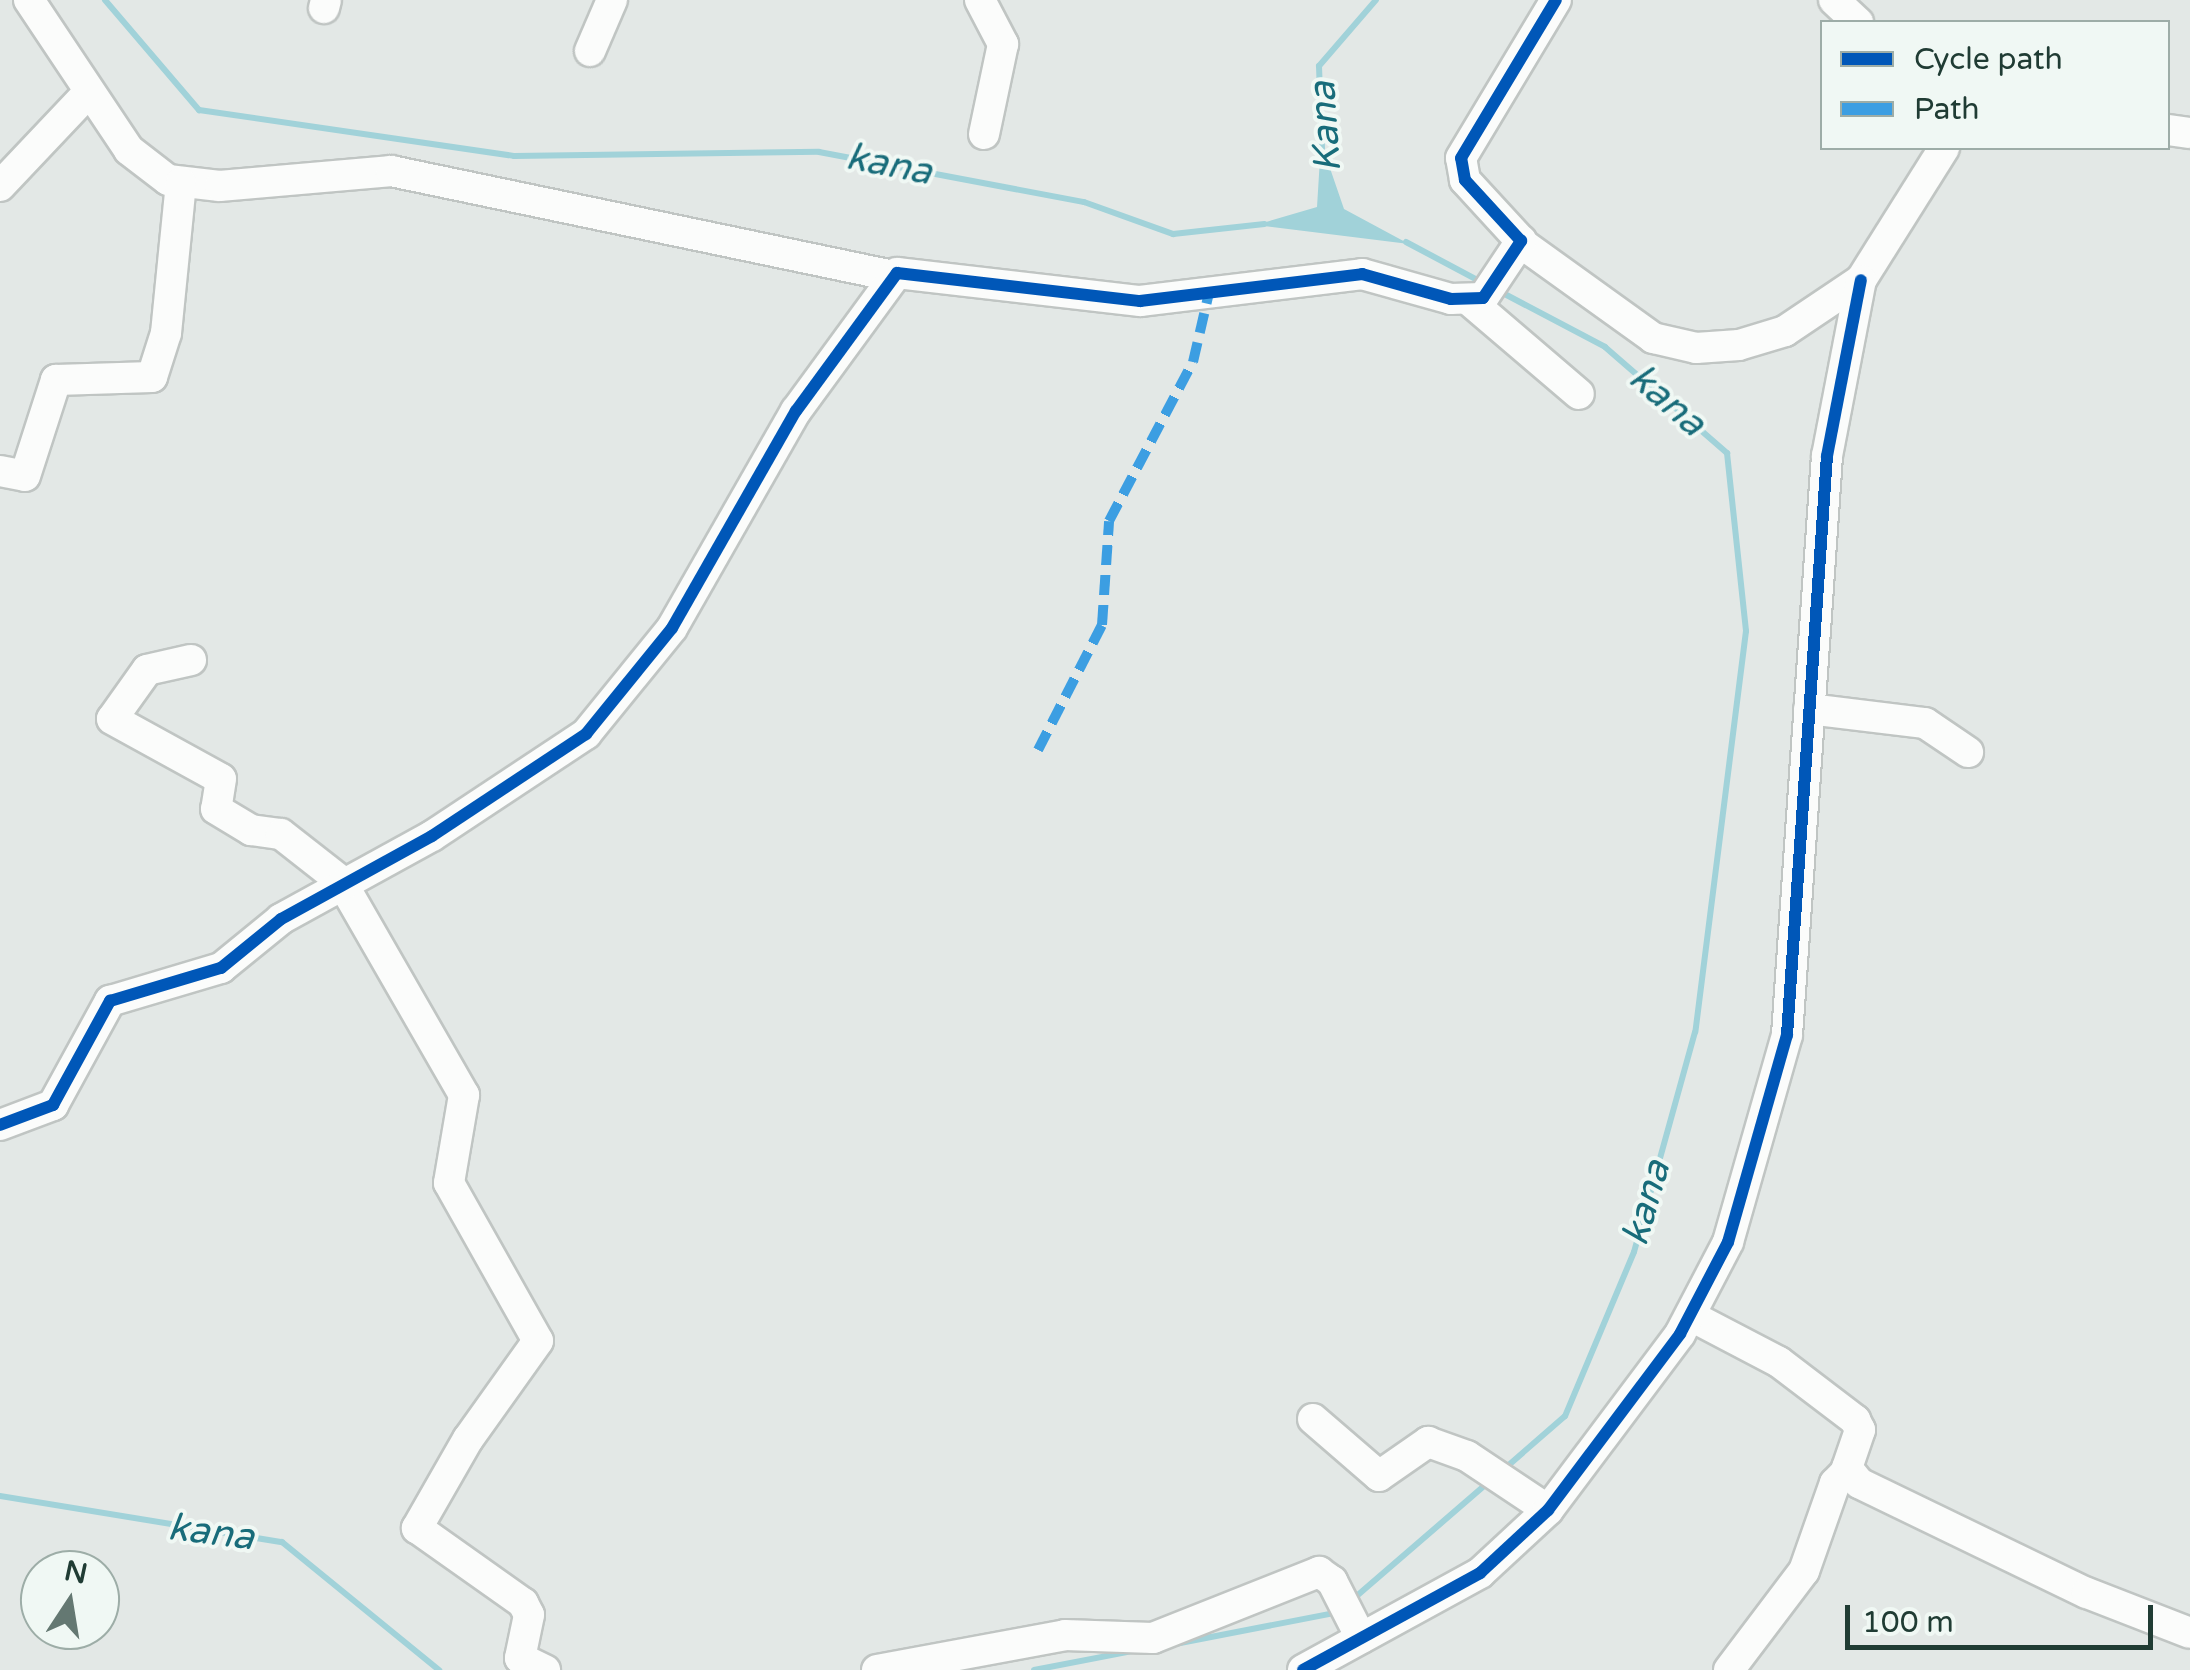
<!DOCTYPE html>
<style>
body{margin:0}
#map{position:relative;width:2190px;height:1670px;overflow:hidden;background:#e3e8e6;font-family:"Varela Round",sans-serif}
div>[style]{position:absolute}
.water>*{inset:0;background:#a1d2d9}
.stream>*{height:6px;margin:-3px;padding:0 3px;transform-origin:3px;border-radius:3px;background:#a1d2d9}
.roads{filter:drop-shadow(2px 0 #c0c5c3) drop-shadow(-2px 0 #c0c5c3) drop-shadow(0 2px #c0c5c3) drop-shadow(0 -2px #c0c5c3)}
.minor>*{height:30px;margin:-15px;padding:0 15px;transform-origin:15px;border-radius:15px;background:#fbfcfb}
.quiet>*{height:10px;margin-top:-5px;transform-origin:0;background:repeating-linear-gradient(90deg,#3c9ee2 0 20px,transparent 0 30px)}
.cycleway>*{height:12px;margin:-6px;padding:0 6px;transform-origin:6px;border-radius:6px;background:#0057b8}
span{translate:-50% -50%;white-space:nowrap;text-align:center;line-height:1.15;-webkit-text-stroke:8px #f0f8f4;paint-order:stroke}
.water-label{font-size:38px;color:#186c7a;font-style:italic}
.legend{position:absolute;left:1820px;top:20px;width:350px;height:130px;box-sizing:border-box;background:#f0f8f4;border:2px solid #9dada7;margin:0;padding:12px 18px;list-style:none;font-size:30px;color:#203c34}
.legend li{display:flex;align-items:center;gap:20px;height:50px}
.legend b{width:50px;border:2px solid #9dada7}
.north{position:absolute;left:20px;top:1550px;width:100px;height:100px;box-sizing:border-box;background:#f0f8f4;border:2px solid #9dada7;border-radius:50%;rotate:12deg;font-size:28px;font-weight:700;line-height:40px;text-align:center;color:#203c34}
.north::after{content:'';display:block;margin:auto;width:35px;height:45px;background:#647872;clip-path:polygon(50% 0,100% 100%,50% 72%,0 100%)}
.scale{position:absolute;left:1845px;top:1605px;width:308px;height:45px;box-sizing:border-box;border:5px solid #203c34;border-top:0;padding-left:12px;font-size:30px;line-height:35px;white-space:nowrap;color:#203c34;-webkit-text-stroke:8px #f0f8f4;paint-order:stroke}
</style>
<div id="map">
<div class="water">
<div style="clip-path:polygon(1321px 142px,1344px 209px,1409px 244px,1256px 225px,1317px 207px)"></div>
</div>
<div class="stream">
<div style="left:105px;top:0;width:145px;rotate:49.5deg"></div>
<div style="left:199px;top:110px;width:318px;rotate:8.3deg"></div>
<div style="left:514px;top:156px;width:305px;rotate:-0.8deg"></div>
<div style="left:819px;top:152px;width:270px;rotate:10.7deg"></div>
<div style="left:1084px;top:202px;width:95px;rotate:19.8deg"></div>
<div style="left:1173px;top:234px;width:92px;rotate:-6.3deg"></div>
<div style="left:1322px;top:148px;width:82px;rotate:-92.1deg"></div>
<div style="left:1319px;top:66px;width:87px;rotate:-49.2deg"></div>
<div style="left:1406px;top:242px;width:87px;rotate:28deg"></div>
<div style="left:1499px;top:291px;width:120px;rotate:27.8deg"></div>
<div style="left:1605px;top:347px;width:162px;rotate:41deg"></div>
<div style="left:1727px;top:453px;width:179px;rotate:83.9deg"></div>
<div style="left:1746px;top:631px;width:404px;rotate:97.2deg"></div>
<div style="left:1695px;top:1032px;width:228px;rotate:105.5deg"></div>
<div style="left:1634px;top:1252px;width:178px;rotate:112.8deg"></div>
<div style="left:1565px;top:1416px;width:81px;rotate:139deg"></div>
<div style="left:0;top:1496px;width:286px;rotate:9.3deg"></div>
<div style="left:282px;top:1542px;width:203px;rotate:39.2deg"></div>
<div style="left:1352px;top:1600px;width:182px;rotate:-40.8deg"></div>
<div style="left:1175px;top:1644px;width:167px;rotate:-11deg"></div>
<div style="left:1034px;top:1670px;width:101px;rotate:-10.9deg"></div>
</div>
<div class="roads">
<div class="minor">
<div style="left:29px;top:0;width:180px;rotate:56.3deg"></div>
<div style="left:129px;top:150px;width:49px;rotate:37.6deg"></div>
<div style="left:168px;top:180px;width:52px;rotate:6.6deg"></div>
<div style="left:220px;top:186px;width:172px;rotate:-5deg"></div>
<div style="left:391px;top:171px;width:513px;rotate:11.81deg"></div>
<div style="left:980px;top:0;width:50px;rotate:62.4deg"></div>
<div style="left:1003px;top:44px;width:92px;rotate:101.9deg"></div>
<div style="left:1834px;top:0;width:33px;rotate:43deg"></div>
<div style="left:324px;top:8px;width:8px;rotate:-76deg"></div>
<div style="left:590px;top:51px;width:56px;rotate:-66.7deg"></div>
<div style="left:2168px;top:130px;width:22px;rotate:8deg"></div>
<div style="left:0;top:186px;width:128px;rotate:-46.6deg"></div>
<div style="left:1521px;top:243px;width:163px;rotate:35.7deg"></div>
<div style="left:1653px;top:338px;width:44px;rotate:13.1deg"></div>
<div style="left:1696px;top:348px;width:43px;rotate:-4deg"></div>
<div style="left:1739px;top:345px;width:48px;rotate:-16.9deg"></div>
<div style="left:1785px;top:331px;width:92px;rotate:-33.9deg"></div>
<div style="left:1861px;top:280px;width:156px;rotate:-57.8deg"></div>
<div style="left:1470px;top:301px;width:143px;rotate:40.5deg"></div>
<div style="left:0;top:471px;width:25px;rotate:11deg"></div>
<div style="left:25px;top:476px;width:101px;rotate:-72.1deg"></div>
<div style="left:56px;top:380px;width:96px;rotate:-1.8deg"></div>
<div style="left:152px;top:377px;width:46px;rotate:-72.3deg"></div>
<div style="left:166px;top:333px;width:151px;rotate:-84.3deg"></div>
<div style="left:191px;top:660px;width:45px;rotate:167.2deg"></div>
<div style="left:147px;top:670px;width:60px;rotate:125.5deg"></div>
<div style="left:112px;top:719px;width:124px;rotate:28.8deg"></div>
<div style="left:221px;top:779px;width:30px;rotate:99deg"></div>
<div style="left:216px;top:809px;width:41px;rotate:31deg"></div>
<div style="left:251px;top:830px;width:30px;rotate:8deg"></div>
<div style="left:281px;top:834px;width:76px;rotate:38.1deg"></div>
<div style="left:341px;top:881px;width:247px;rotate:60.1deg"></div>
<div style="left:464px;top:1095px;width:89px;rotate:99.7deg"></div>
<div style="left:449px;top:1183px;width:181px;rotate:60.6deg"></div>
<div style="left:538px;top:1341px;width:120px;rotate:125.5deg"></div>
<div style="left:468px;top:1439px;width:103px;rotate:119.8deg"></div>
<div style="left:417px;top:1528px;width:130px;rotate:35.3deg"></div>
<div style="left:523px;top:1603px;width:13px;rotate:63deg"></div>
<div style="left:529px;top:1615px;width:44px;rotate:101.8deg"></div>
<div style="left:520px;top:1658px;width:28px;rotate:26deg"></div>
<div style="left:1809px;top:709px;width:117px;rotate:6.9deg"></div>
<div style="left:1925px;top:723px;width:52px;rotate:34deg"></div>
<div style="left:0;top:1125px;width:57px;rotate:-20.7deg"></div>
<div style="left:53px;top:1105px;width:119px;rotate:-61.3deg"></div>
<div style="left:110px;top:1001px;width:116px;rotate:-16.6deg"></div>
<div style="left:221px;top:968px;width:77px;rotate:-39.2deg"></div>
<div style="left:281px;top:919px;width:172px;rotate:-28.8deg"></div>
<div style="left:432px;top:836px;width:185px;rotate:-33.5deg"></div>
<div style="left:586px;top:734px;width:136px;rotate:-50.9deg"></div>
<div style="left:672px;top:628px;width:250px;rotate:-60.3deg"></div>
<div style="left:796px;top:411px;width:171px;rotate:-53.8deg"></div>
<div style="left:897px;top:273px;width:245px;rotate:6.6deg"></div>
<div style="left:1140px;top:301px;width:224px;rotate:-6.9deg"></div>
<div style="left:1362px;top:274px;width:92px;rotate:15.7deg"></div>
<div style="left:1451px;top:299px;width:32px;rotate:-2deg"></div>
<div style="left:1483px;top:298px;width:69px;rotate:-56.3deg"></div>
<div style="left:1521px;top:241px;width:83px;rotate:-132.6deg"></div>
<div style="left:1465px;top:180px;width:22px;rotate:-100deg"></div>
<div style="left:1461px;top:158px;width:184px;rotate:-59deg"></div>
<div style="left:1691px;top:1316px;width:99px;rotate:27.6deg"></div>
<div style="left:1779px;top:1362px;width:96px;rotate:37.3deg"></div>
<div style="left:1855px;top:1420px;width:11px;rotate:63deg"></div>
<div style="left:1860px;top:1430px;width:40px;rotate:108.9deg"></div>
<div style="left:1847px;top:1468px;width:19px;rotate:51deg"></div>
<div style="left:1859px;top:1483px;width:253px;rotate:25.8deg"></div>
<div style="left:2087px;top:1593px;width:110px;rotate:21.2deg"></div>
<div style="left:1313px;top:1419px;width:87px;rotate:40.8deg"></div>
<div style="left:1379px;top:1476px;width:60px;rotate:-34.8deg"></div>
<div style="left:1428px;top:1442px;width:41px;rotate:19.7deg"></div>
<div style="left:1467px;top:1456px;width:97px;rotate:33.7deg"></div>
<div style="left:877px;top:1670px;width:191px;rotate:-10.5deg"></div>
<div style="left:1065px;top:1635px;width:88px;rotate:2deg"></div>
<div style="left:1153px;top:1638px;width:179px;rotate:-21.7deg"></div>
<div style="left:1319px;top:1572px;width:16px;rotate:35deg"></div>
<div style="left:1332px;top:1581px;width:64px;rotate:63deg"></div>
<div style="left:1303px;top:1670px;width:202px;rotate:-28.7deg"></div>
<div style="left:1480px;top:1573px;width:93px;rotate:-42.8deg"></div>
<div style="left:1548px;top:1510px;width:220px;rotate:-53.1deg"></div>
<div style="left:1680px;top:1334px;width:104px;rotate:-62.4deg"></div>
<div style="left:1728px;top:1242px;width:215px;rotate:-74.1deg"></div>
<div style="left:1787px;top:1035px;width:580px;rotate:-86.05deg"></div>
<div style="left:1827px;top:456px;width:179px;rotate:-79.1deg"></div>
<div style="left:1729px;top:1670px;width:124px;rotate:-52.9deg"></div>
<div style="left:1804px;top:1571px;width:93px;rotate:-70.6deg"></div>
<div style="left:1835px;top:1483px;width:17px;rotate:-45deg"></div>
</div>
</div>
<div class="quiet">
<div style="left:1038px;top:750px;width:140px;rotate:-62.9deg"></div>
<div style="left:1102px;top:625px;width:104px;rotate:-86.1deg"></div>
<div style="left:1109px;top:521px;width:180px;rotate:-62.2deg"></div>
<div style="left:1193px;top:362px;width:67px;rotate:-77deg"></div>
</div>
<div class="cycleway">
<div style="left:0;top:1125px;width:57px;rotate:-20.7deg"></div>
<div style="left:53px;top:1105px;width:119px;rotate:-61.3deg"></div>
<div style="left:110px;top:1001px;width:116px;rotate:-16.6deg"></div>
<div style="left:221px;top:968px;width:77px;rotate:-39.2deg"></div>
<div style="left:281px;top:919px;width:172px;rotate:-28.8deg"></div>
<div style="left:432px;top:836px;width:185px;rotate:-33.5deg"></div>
<div style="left:586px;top:734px;width:136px;rotate:-50.9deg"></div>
<div style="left:672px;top:628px;width:250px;rotate:-60.3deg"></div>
<div style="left:796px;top:411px;width:171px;rotate:-53.8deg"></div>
<div style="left:897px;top:273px;width:245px;rotate:6.6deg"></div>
<div style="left:1140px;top:301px;width:224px;rotate:-6.9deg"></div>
<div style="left:1362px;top:274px;width:92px;rotate:15.7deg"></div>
<div style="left:1451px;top:299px;width:32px;rotate:-2deg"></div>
<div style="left:1483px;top:298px;width:69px;rotate:-56.3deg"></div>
<div style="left:1521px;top:241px;width:83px;rotate:-132.6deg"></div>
<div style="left:1465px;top:180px;width:22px;rotate:-100deg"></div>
<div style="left:1461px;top:158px;width:184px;rotate:-59deg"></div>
<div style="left:1303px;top:1670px;width:202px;rotate:-28.7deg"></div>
<div style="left:1480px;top:1573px;width:93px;rotate:-42.8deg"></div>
<div style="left:1548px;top:1510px;width:220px;rotate:-53.1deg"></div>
<div style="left:1680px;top:1334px;width:104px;rotate:-62.4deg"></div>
<div style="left:1728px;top:1242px;width:215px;rotate:-74.1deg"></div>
<div style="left:1787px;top:1035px;width:580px;rotate:-86.05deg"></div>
<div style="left:1827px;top:456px;width:179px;rotate:-79.1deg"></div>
</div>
<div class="water-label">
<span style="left:1326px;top:127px;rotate:-94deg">Kana</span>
<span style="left:889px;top:165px;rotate:11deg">kana</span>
<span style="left:1667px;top:401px;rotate:41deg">kana</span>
<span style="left:1647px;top:1203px;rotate:-74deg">kana</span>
<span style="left:211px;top:1533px;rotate:7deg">kana</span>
</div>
<ul class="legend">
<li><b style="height:12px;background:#0057b8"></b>Cycle path</li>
<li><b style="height:12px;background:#3c9ee2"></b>Path</li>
</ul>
<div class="north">N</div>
<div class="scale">100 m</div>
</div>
